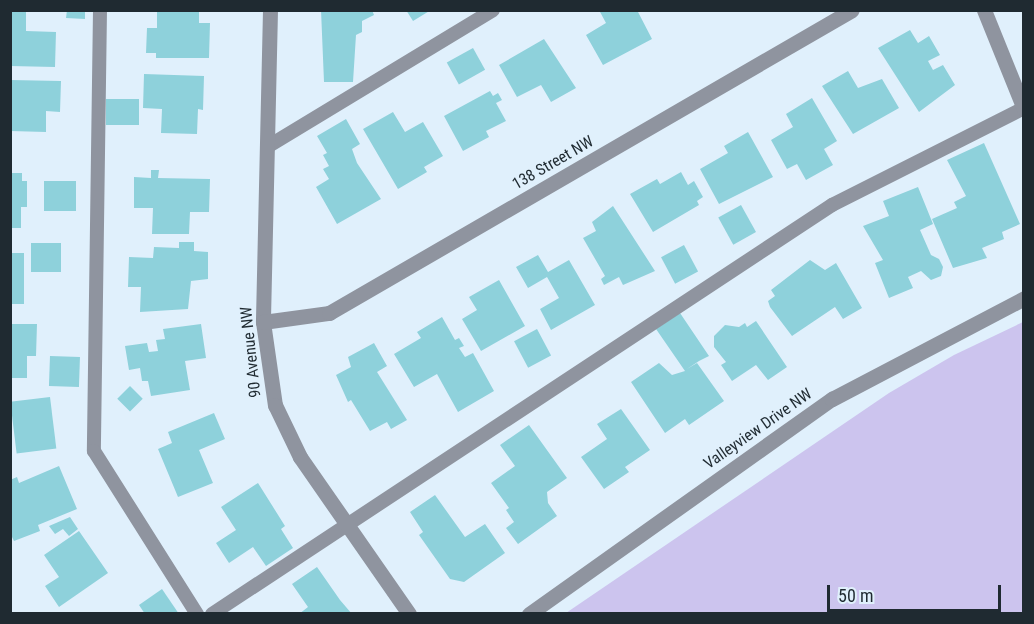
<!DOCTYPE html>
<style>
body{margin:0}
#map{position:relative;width:1034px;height:624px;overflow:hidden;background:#e0f0fc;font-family:"Roboto Condensed",sans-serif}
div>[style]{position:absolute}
.green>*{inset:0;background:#ccc4ee}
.building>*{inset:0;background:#8ed1db;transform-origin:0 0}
.service>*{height:14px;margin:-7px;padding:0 7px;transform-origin:7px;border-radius:7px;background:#8f949f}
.minor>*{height:15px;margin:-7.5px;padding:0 7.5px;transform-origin:7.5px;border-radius:7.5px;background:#8f949f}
span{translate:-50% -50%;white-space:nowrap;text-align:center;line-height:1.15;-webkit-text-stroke:4.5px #e0f0fc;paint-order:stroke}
.street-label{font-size:16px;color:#1f2a31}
.frame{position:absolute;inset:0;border:12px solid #1f2a31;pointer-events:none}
.scale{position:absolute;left:827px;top:585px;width:174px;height:27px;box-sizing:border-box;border:3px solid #1f2a31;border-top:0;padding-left:8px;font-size:18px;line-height:21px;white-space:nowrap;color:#1f2a31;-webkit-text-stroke:4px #e0f0fc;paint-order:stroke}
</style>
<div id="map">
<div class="green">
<div style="clip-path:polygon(1023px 322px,1023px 613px,566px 613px,889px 393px,954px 355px)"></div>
</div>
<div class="building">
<div style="clip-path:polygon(10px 10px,26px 10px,26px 31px,56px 32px,55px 67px,10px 66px)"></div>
<div style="clip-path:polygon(67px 10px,85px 10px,85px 19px,66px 18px)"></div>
<div style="clip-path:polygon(157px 10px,199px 10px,199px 23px,210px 23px,209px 58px,156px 58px,156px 53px,146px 53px,147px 28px,157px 28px)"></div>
<div style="clip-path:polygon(321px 10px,372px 10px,374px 15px,362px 21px,362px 32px,356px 35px,353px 82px,324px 82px)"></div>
<div style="clip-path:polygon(406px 10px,431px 10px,413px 21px)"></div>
<div style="clip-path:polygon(599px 10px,637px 10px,652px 39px,603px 65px,586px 35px,606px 23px)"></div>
<div style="clip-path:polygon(910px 30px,918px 43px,929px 36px,940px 55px,928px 61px,933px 70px,943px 65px,955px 85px,919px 112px,878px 48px)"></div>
<div style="clip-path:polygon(544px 39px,576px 88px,551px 102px,541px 85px,517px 97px,499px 65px)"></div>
<div style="left:473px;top:48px;width:25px;height:30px;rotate:61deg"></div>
<div style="clip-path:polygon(848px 71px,858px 88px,882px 79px,899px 108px,853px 134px,822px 86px)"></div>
<div style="clip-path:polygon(144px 74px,204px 76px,203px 110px,198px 109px,197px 134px,161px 133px,162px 109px,143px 108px)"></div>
<div style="clip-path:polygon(10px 80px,61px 81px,60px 112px,46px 111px,46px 132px,10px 131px)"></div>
<div style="clip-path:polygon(490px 91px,493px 96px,498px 93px,502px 100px,496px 103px,506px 121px,486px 131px,489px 137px,463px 151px,444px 116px)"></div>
<div style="clip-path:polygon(812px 98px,837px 141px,824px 149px,833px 165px,806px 180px,797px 164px,787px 169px,771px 140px,793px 127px,786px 114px)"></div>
<div style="left:106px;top:99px;width:33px;height:26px"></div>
<div style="clip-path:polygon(393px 112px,405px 132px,423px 122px,443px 156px,424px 167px,427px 172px,398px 189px,363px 129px)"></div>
<div style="clip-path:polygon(346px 119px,360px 144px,352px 149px,357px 163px,381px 199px,337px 224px,316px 187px,329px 179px,323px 169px,329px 166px,323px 155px,327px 153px,317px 136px)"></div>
<div style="clip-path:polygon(748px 132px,773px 177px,719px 204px,700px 169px,728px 153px,724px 146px)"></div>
<div style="clip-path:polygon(984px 143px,1020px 224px,1002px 232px,1004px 239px,982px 248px,987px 258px,953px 268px,932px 219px,957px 208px,954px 202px,966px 196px,947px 160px)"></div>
<div style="clip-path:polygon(151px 170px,159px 170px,158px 178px,210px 179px,209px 212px,190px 212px,189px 234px,152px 234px,153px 208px,134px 208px,134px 177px,151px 178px)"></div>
<div style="clip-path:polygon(681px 172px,688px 185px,694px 181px,703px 197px,697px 201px,699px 205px,653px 232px,630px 194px,657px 179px,660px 184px)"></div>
<div style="clip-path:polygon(10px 173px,22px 173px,22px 181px,27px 181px,27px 207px,21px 207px,21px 228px,10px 228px)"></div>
<div style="left:44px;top:181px;width:32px;height:30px"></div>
<div style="clip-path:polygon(918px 187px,933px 224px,920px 230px,931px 255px,939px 259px,943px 267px,941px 276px,931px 280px,921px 271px,908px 277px,913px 288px,889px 298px,875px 263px,883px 260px,863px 226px,889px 216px,883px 201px)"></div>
<div style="left:741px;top:205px;width:31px;height:26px;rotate:61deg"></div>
<div style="clip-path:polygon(613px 206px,655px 271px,623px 285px,619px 277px,604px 285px,601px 279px,605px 276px,583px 238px,596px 231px,592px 222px)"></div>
<div style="clip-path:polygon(179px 242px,194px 242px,194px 251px,208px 252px,208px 279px,191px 281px,188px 309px,140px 312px,141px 287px,128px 287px,129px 257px,153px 258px,154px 247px,179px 248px)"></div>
<div style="left:31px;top:243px;width:30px;height:29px"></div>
<div style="left:684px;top:245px;width:30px;height:26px;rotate:62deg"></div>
<div style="left:10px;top:253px;width:14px;height:51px"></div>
<div style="clip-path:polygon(538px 255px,548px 272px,569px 260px,595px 305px,551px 330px,540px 309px,559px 298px,547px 277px,528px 288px,516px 267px)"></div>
<div style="clip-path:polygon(810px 260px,825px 270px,836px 263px,862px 308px,843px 319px,835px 307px,792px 336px,770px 307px,768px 301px,775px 296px,771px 290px)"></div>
<div style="clip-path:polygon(499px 280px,525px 326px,481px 351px,462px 319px,477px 310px,469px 297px)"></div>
<div style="clip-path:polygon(680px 313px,709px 356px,699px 361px,687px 369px,697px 363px,724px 401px,689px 425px,685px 419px,665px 433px,631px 382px,659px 363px,672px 375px,685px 371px,656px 329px)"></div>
<div style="clip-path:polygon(442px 317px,455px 340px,459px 338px,464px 346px,459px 348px,465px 357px,473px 353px,494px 391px,458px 412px,437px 374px,414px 387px,394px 354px,421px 338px,417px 332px)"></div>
<div style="clip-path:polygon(756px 321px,787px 367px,768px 380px,756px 365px,732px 381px,721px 365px,726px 362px,714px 347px,714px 336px,725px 325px,739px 327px,745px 323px,747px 327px)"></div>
<div style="clip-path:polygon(10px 324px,37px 324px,36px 356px,27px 356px,27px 378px,10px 378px)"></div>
<div style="clip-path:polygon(201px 324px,206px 358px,185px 361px,190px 390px,151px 396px,148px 381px,142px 381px,140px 368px,129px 370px,125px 346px,147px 343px,149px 352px,158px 351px,156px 340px,165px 339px,163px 329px)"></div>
<div style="left:537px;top:329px;width:30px;height:26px;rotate:62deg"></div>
<div style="clip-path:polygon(374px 343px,387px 366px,377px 372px,407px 420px,391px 429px,387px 422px,370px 431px,351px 400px,348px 402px,336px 375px,351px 367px,348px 357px)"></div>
<div style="left:50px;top:356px;width:30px;height:30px;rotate:2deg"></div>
<div style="left:130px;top:386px;width:18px;height:18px;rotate:45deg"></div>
<div style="left:50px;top:397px;width:52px;height:40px;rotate:83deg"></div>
<div style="clip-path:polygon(621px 409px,650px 450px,625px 467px,629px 472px,604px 489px,581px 457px,607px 439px,597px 424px)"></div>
<div style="clip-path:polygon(214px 413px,225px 439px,199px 450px,213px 483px,178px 497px,158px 449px,172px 443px,168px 432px)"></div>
<div style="clip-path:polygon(529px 425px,567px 478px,547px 492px,548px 503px,557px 516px,518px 544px,506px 528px,514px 522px,506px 510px,509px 508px,491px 483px,515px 466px,500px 445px)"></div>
<div style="clip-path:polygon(59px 466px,77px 509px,38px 525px,40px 531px,14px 541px,10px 533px,10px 480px,17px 477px,19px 483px)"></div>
<div style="clip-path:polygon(258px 483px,285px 526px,281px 529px,293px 548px,266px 566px,253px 547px,229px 563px,216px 543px,236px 530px,221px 507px)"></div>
<div style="clip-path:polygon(435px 495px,465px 537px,485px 524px,505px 553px,464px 582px,450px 579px,419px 535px,423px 532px,410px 512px)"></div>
<div style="clip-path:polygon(70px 517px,78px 529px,69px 536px,63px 529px,55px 534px,49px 526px)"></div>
<div style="clip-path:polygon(79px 531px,108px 573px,59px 607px,45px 586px,59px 577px,44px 555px)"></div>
<div style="clip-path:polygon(317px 567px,340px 600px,352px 614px,299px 614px,308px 607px,292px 584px)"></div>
<div style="clip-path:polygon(162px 589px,179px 614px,145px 614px,139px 605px)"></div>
</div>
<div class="service">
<div style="left:100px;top:10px;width:441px;rotate:90.8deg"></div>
<div style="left:94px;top:451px;width:193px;rotate:57.7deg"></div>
<div style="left:267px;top:147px;width:264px;rotate:-31.2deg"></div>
<div style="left:212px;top:614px;width:743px;rotate:-33.41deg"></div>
<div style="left:832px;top:205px;width:215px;rotate:-26.8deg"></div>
</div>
<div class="minor">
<div style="left:270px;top:10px;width:312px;rotate:91.3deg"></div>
<div style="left:263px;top:322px;width:84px;rotate:81.8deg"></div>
<div style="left:275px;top:405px;width:58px;rotate:64.3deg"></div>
<div style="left:300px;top:457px;width:191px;rotate:55.2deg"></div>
<div style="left:984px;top:10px;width:107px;rotate:68deg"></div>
<div style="left:263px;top:322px;width:67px;rotate:-7.8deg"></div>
<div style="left:329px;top:313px;width:604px;rotate:-30.09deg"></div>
<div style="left:529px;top:614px;width:372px;rotate:-35.4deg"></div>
<div style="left:832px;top:399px;width:217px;rotate:-27.7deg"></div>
</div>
<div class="street-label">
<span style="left:553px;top:163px;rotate:-30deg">138 Street NW</span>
<span style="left:251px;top:352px;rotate:-96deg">90 Avenue NW</span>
<span style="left:758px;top:429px;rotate:-35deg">Valleyview Drive NW</span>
</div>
<div class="frame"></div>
<div class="scale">50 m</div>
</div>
